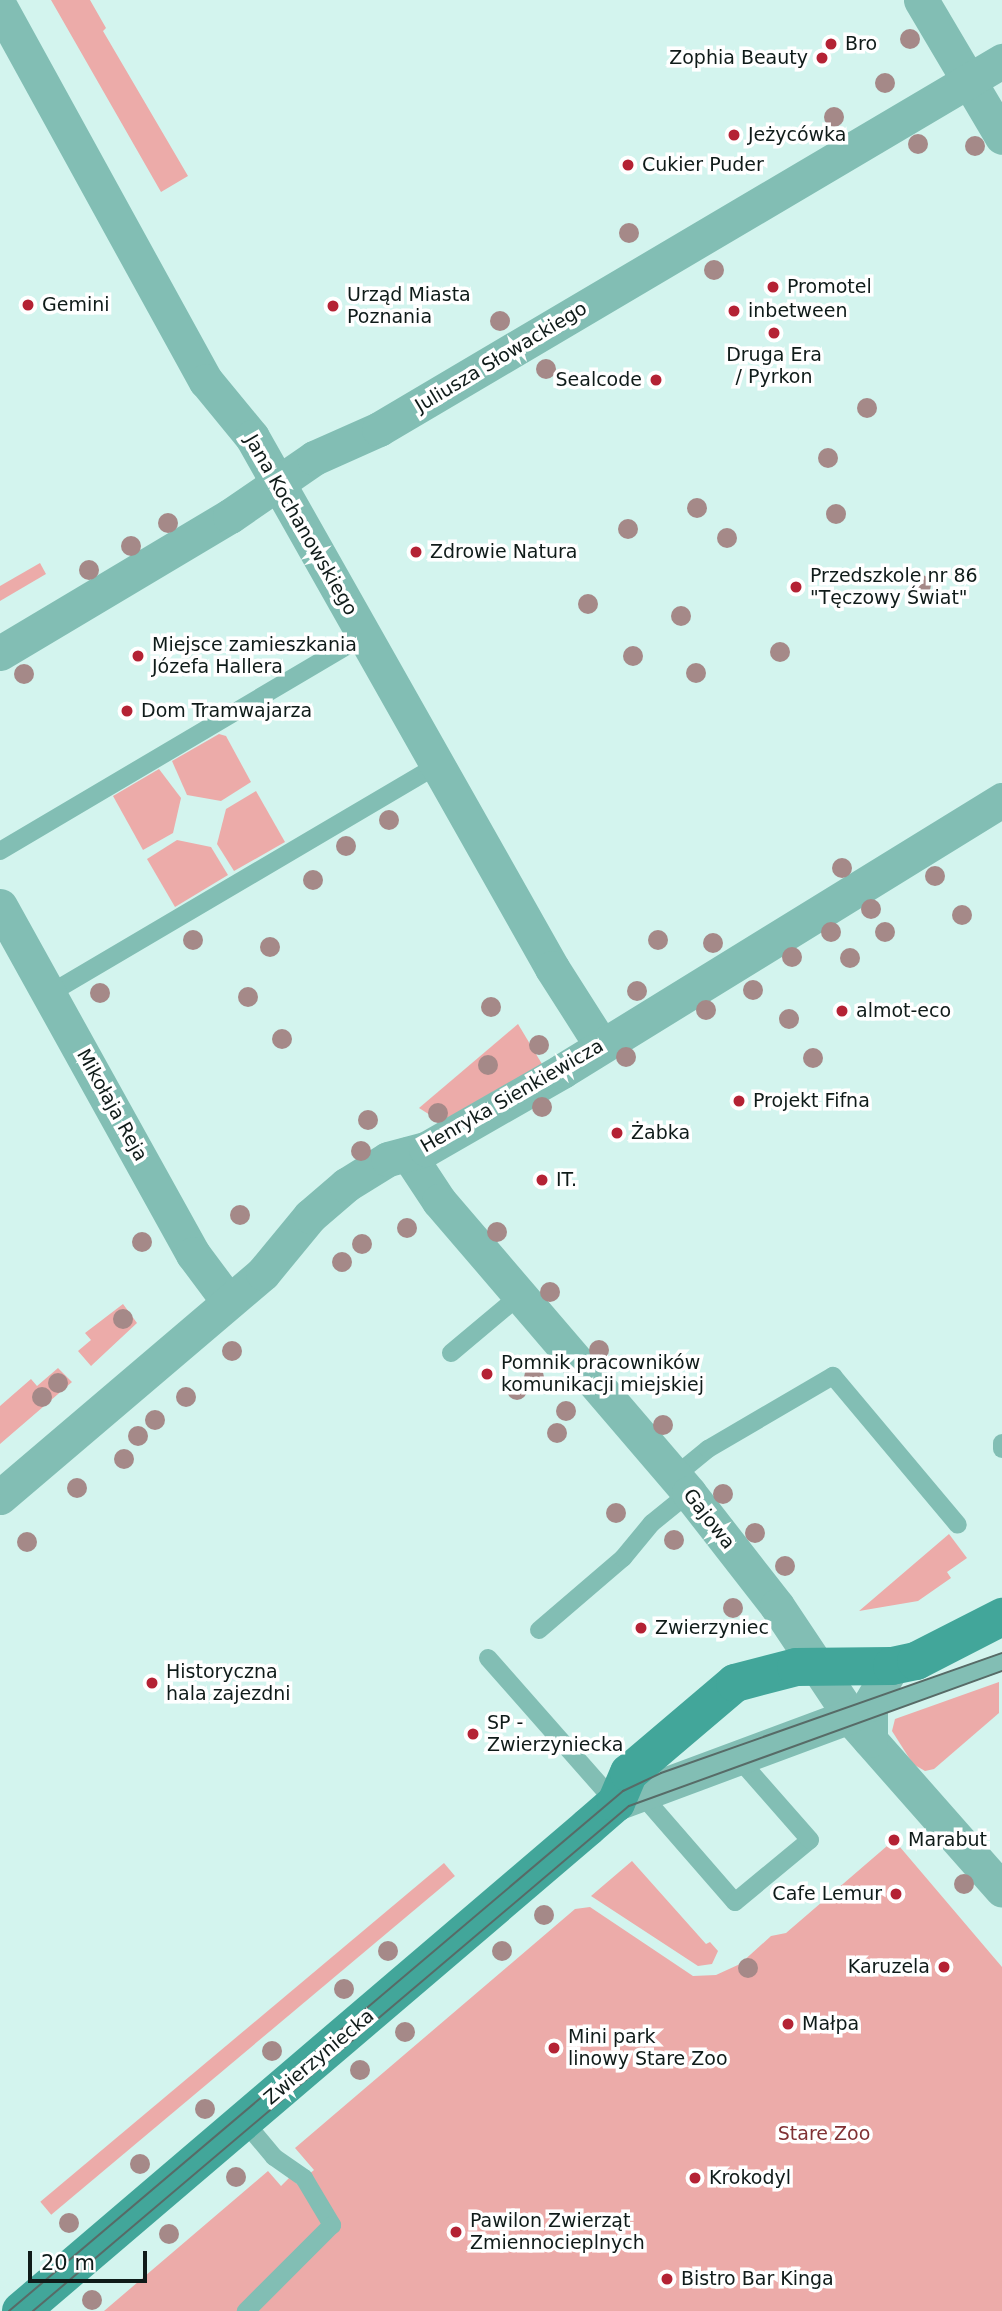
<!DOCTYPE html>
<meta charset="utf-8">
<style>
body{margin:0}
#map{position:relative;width:1002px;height:2311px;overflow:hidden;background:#d3f4ee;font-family:"DejaVu Sans",sans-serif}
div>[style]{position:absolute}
.green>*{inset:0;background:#ecaba9;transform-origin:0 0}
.lane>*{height:18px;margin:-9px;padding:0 9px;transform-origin:9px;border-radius:9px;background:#82beb4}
.street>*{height:35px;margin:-17.5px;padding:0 17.5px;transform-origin:17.5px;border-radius:17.5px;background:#82beb4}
.secondary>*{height:38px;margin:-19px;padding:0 19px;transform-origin:19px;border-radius:19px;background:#42a69a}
.tram>*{height:2px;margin:-1px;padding:0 1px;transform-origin:1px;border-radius:1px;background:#576b67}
.trees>*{width:20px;height:20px;margin:-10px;border-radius:50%;background:#a58988}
.dots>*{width:19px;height:19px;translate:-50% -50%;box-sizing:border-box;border:4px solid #fff;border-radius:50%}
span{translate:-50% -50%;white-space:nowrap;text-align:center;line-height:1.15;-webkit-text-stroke:7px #fff;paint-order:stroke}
.poi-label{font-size:19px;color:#0f1b19}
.left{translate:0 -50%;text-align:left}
.right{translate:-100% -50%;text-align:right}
.street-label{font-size:19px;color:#0f1b19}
.park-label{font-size:19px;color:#803134}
.scale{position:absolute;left:28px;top:2251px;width:119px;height:32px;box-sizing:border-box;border:4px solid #0f1b19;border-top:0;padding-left:9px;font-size:21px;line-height:24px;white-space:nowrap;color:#0f1b19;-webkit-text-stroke:5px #fff;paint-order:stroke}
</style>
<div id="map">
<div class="green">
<div style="clip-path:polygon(51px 0,90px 0,106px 28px,103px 31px,188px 176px,161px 192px)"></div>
<div style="clip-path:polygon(40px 563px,46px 574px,0 601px,0 586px)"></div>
<div style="clip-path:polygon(219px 734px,226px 736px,251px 782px,221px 801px,187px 795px,172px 761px)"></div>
<div style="clip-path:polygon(159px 769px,181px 798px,173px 833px,143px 850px,113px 796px)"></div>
<div style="clip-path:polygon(256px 791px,285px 842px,234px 871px,217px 844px,226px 809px)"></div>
<div style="clip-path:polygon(177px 840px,211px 847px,228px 875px,175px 907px,147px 859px)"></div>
<div style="clip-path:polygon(518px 1024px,542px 1064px,450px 1119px,438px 1120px,419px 1108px)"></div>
<div style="clip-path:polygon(123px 1304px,137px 1323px,91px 1366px,78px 1351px,91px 1340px,85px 1333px)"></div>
<div style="clip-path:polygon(58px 1368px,72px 1382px,0 1444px,0 1406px,31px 1379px,37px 1386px)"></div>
<div style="clip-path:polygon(949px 1534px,967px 1558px,947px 1572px,951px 1578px,918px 1601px,859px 1611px)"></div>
<div style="clip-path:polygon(999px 1682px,999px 1713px,934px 1769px,925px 1771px,913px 1764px,892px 1731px,895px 1719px)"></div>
<div style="clip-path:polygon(894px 1840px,1002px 1967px,1002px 2311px,104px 2311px,268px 2171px,281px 2186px,290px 2177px,297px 2184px,314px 2170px,295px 2148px,575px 1909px,590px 1907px,693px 1976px,716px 1975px,740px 1964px,771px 1936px,786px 1933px)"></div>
<div style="clip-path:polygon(632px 1861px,706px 1944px,710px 1942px,718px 1951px,712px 1964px,698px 1966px,591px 1896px)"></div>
<div style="left:444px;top:1863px;width:17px;height:527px;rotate:50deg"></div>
</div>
<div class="lane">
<div style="left:0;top:851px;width:424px;rotate:-30.6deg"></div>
<div style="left:49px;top:994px;width:451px;rotate:-30.5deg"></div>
<div style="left:451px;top:1353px;width:89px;rotate:-40deg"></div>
<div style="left:1002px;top:1443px;width:6px;rotate:90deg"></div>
<div style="left:675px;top:1476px;width:43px;rotate:-39.3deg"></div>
<div style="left:708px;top:1449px;width:145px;rotate:-30.3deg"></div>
<div style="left:833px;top:1376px;width:194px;rotate:50deg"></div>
<div style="left:539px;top:1630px;width:111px;rotate:-40.6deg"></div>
<div style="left:623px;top:1558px;width:45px;rotate:-50.4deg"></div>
<div style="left:652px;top:1523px;width:48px;rotate:-39deg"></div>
<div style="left:488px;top:1658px;width:193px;rotate:48.6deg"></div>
<div style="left:870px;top:1709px;width:140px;rotate:-19.6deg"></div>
<div style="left:641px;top:1794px;width:143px;rotate:49deg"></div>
<div style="left:735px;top:1902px;width:97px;rotate:-39.6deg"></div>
<div style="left:810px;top:1840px;width:111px;rotate:-131.3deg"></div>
<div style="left:244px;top:2121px;width:47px;rotate:50.2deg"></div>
<div style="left:274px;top:2157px;width:37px;rotate:35deg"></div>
<div style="left:304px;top:2178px;width:55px;rotate:59.2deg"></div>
<div style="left:332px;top:2225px;width:122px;rotate:135deg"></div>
</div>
<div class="street">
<div style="left:921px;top:0;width:159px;rotate:59.4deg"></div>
<div style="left:0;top:7px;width:427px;rotate:61.2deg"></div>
<div style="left:206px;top:381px;width:72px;rotate:50.6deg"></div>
<div style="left:252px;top:437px;width:610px;rotate:60.53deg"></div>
<div style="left:552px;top:968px;width:91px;rotate:57.5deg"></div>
<div style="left:0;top:653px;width:268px;rotate:-30.8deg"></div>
<div style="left:230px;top:516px;width:102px;rotate:-34.6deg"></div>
<div style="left:314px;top:458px;width:71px;rotate:-24deg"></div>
<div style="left:379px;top:429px;width:724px;rotate:-30.57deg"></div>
<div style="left:0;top:906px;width:398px;rotate:61deg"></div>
<div style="left:193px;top:1254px;width:59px;rotate:53.3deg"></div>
<div style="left:408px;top:1154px;width:56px;rotate:56.6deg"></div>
<div style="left:439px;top:1201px;width:384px;rotate:49.4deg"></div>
<div style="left:689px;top:1493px;width:143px;rotate:52.1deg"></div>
<div style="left:777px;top:1606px;width:141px;rotate:56.3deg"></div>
<div style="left:855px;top:1723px;width:222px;rotate:48.6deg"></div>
<div style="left:0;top:1497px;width:345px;rotate:-40.4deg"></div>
<div style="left:263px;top:1273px;width:74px;rotate:-50.5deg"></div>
<div style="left:310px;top:1216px;width:48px;rotate:-40.7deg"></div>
<div style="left:346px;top:1185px;width:49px;rotate:-31.8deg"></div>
<div style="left:388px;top:1159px;width:39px;rotate:-15deg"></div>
<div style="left:426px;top:1149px;width:157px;rotate:-29.8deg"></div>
<div style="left:562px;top:1071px;width:517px;rotate:-31.63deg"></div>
<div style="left:870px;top:1740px;width:36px;rotate:-90deg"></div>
<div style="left:870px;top:1704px;width:44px;rotate:-59.9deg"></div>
<div style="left:616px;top:1803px;width:250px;rotate:-20.4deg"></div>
</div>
<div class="secondary">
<div style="left:21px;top:2311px;width:745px;rotate:-40.48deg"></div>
<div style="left:588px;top:1827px;width:37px;rotate:-41deg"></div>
<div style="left:616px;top:1803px;width:33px;rotate:-67deg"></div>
<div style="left:629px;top:1773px;width:139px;rotate:-40.3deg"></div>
<div style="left:735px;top:1683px;width:63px;rotate:-14.7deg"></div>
<div style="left:796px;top:1667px;width:96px;rotate:-0.6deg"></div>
<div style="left:892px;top:1666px;width:25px;rotate:-12deg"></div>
<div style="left:916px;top:1661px;width:97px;rotate:-27.1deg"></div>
</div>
<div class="tram">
<div style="left:9px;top:2311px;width:805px;rotate:-40.26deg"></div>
<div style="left:623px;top:1791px;width:42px;rotate:-25.3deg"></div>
<div style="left:661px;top:1773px;width:361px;rotate:-19.4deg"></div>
<div style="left:33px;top:2311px;width:781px;rotate:-40.28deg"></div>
<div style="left:629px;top:1806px;width:397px;rotate:-19.9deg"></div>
</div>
<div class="trees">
<div style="left:910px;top:39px"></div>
<div style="left:885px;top:83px"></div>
<div style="left:834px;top:117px"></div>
<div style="left:918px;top:144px"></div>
<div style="left:975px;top:146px"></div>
<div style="left:629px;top:233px"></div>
<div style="left:714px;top:270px"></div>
<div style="left:500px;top:321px"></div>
<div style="left:546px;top:369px"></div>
<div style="left:867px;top:408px"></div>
<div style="left:828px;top:458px"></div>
<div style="left:697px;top:508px"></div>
<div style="left:836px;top:514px"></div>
<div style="left:168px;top:523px"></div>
<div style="left:628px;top:529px"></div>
<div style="left:727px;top:538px"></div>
<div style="left:131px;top:546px"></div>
<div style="left:89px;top:570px"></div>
<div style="left:921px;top:585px"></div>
<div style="left:588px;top:604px"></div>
<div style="left:681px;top:616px"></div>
<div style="left:780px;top:652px"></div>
<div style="left:633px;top:656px"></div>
<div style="left:696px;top:673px"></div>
<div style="left:24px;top:674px"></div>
<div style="left:389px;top:820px"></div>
<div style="left:346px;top:846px"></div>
<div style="left:842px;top:868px"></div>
<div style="left:935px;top:876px"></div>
<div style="left:313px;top:880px"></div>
<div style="left:871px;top:909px"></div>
<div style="left:962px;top:915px"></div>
<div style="left:831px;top:932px"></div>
<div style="left:885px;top:932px"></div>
<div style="left:193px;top:940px"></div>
<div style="left:658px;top:940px"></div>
<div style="left:713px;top:943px"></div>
<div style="left:270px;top:947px"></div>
<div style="left:792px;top:957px"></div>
<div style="left:850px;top:958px"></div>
<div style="left:753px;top:990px"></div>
<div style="left:637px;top:991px"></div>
<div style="left:100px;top:993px"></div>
<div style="left:248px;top:997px"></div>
<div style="left:491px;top:1007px"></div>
<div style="left:706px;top:1010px"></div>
<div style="left:789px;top:1019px"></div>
<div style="left:282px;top:1039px"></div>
<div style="left:539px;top:1045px"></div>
<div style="left:626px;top:1057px"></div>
<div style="left:813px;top:1058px"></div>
<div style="left:488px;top:1065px"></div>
<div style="left:542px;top:1107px"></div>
<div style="left:438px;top:1113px"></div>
<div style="left:368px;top:1120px"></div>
<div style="left:361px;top:1151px"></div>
<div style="left:240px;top:1215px"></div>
<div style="left:407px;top:1228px"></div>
<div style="left:497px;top:1232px"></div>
<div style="left:142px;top:1242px"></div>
<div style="left:362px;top:1244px"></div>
<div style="left:342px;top:1262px"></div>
<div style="left:550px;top:1292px"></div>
<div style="left:123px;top:1319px"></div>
<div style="left:599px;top:1350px"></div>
<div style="left:232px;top:1351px"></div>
<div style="left:534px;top:1377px"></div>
<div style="left:58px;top:1383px"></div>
<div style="left:517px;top:1390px"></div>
<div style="left:42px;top:1397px"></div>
<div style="left:186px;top:1397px"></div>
<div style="left:566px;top:1411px"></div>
<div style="left:155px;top:1420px"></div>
<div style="left:663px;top:1425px"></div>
<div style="left:557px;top:1433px"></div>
<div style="left:138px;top:1436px"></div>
<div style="left:124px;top:1459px"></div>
<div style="left:77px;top:1488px"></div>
<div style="left:723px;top:1494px"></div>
<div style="left:616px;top:1513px"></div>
<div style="left:755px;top:1533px"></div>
<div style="left:674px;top:1540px"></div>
<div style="left:27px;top:1542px"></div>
<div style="left:785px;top:1566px"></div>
<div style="left:733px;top:1608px"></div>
<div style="left:964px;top:1884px"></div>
<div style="left:544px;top:1915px"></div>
<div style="left:388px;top:1951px"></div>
<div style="left:502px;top:1951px"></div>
<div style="left:748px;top:1968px"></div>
<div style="left:344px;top:1989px"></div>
<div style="left:405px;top:2032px"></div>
<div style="left:272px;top:2051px"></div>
<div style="left:360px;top:2070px"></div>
<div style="left:205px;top:2109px"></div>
<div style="left:140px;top:2164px"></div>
<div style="left:236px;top:2177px"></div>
<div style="left:69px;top:2223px"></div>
<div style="left:169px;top:2234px"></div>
<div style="left:92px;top:2300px"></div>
</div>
<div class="dots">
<div style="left:831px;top:44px;background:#b42234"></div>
<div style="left:822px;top:58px;background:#b42234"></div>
<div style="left:734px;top:135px;background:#b42234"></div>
<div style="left:628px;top:165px;background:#b42234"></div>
<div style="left:773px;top:287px;background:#b42234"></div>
<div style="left:28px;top:305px;background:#b42234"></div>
<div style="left:333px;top:306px;background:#b42234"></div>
<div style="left:734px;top:311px;background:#b42234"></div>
<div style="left:774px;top:333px;background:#b42234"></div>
<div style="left:656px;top:380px;background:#b42234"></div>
<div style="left:416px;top:552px;background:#b42234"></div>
<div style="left:796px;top:587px;background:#b42234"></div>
<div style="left:138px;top:656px;background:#b42234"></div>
<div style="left:127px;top:711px;background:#b42234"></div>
<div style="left:842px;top:1011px;background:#b42234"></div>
<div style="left:739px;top:1101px;background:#b42234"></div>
<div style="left:617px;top:1133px;background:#b42234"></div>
<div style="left:542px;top:1180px;background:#b42234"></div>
<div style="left:487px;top:1374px;background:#b42234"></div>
<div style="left:641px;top:1628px;background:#b42234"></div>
<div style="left:152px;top:1683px;background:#b42234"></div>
<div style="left:473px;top:1734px;background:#b42234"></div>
<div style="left:894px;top:1840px;background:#b42234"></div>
<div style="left:896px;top:1894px;background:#b42234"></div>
<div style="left:944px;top:1967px;background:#b42234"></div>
<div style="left:788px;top:2024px;background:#b42234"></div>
<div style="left:554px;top:2048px;background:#b42234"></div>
<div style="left:695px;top:2178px;background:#b42234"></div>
<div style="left:456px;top:2232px;background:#b42234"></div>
<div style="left:667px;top:2279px;background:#b42234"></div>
</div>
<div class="poi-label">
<span class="left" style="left:845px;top:44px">Bro</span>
<span class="right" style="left:808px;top:58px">Zophia Beauty</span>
<span class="left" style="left:748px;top:135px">Jeżycówka</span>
<span class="left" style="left:642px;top:165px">Cukier Puder</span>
<span class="left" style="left:787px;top:287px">Promotel</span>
<span class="left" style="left:347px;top:306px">Urząd Miasta<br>Poznania</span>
<span class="left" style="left:42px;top:305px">Gemini</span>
<span class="left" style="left:748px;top:311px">inbetween</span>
<span style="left:774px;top:366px">Druga Era<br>/ Pyrkon</span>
<span class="right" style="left:642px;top:380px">Sealcode</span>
<span class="left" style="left:430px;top:552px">Zdrowie Natura</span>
<span class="left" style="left:810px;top:587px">Przedszkole nr 86<br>"Tęczowy Świat"</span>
<span class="left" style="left:152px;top:656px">Miejsce zamieszkania<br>Józefa Hallera</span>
<span class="left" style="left:141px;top:711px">Dom Tramwajarza</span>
<span class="left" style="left:856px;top:1011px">almot-eco</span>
<span class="left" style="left:753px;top:1101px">Projekt Fifna</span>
<span class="left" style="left:631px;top:1133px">Żabka</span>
<span class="left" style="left:556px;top:1180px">IT.</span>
<span class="left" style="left:501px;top:1374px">Pomnik pracowników<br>komunikacji miejskiej</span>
<span class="left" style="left:655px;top:1628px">Zwierzyniec</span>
<span class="left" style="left:166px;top:1683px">Historyczna<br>hala zajezdni</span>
<span class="left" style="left:487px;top:1734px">SP -<br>Zwierzyniecka</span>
<span class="left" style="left:908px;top:1840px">Marabut</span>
<span class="right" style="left:882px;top:1894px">Cafe Lemur</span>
<span class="right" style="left:930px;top:1967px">Karuzela</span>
<span class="left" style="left:802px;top:2024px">Małpa</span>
<span class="left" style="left:568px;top:2048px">Mini park<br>linowy Stare Zoo</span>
<span class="left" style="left:709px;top:2178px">Krokodyl</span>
<span class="left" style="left:470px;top:2232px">Pawilon Zwierząt<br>Zmiennocieplnych</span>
<span class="left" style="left:681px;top:2279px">Bistro Bar Kinga</span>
</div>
<div class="street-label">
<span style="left:501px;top:357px;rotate:-31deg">Juliusza Słowackiego</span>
<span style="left:301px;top:525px;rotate:60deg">Jana Kochanowskiego</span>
<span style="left:512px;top:1096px;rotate:-30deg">Henryka Sienkiewicza</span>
<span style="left:112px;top:1105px;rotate:61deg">Mikołaja Reja</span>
<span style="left:709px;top:1519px;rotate:52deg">Gajowa</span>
<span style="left:319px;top:2057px;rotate:-40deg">Zwierzyniecka</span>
</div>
<div class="park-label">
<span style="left:824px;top:2134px">Stare Zoo</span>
</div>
<div class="scale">20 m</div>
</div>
